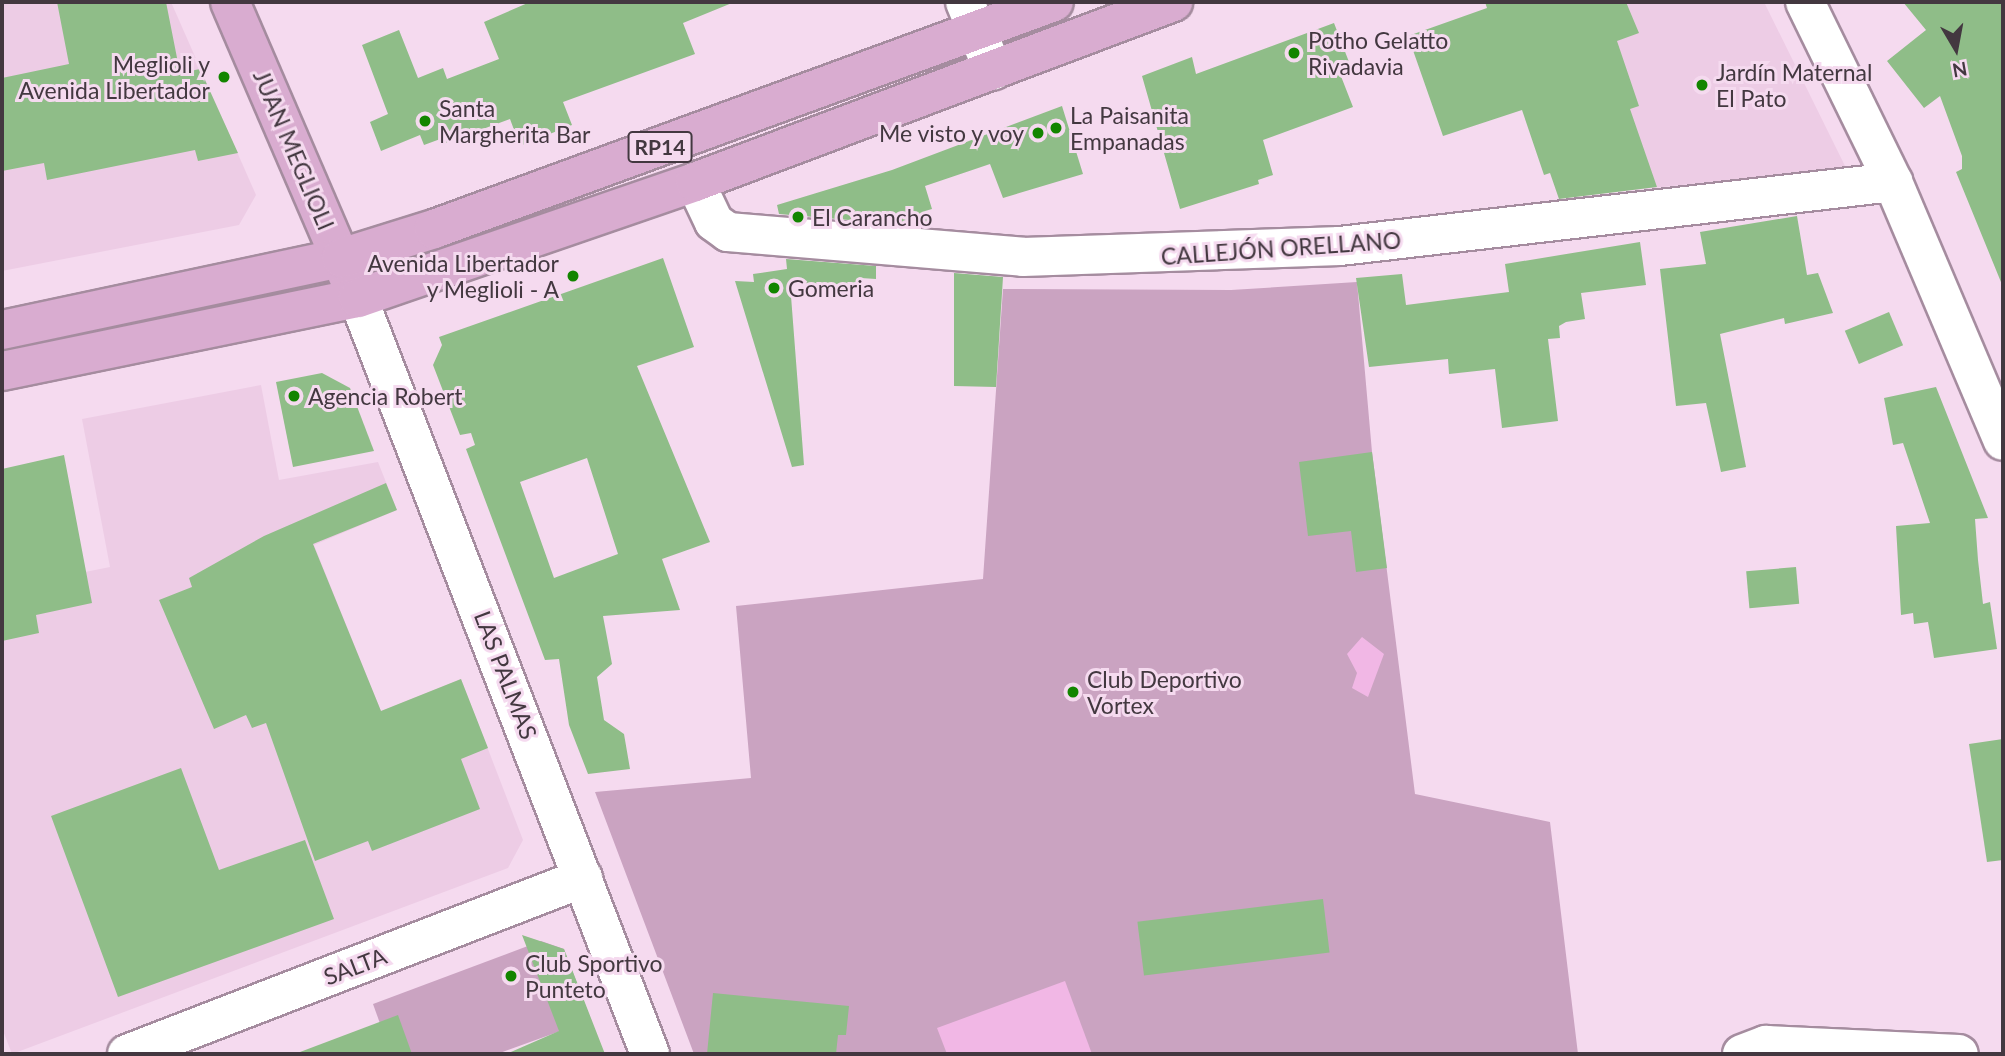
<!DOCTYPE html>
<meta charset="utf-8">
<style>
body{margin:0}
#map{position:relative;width:2005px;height:1056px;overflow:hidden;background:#f5daef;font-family:Lato,sans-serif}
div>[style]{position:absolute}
.built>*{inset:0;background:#edcce5}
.green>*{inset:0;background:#caa3c1}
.water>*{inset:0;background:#f1b7e5}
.building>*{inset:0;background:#8fbd88;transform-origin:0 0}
.roads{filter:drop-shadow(2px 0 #a58c9f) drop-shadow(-2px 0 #a58c9f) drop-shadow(0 2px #a58c9f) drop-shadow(0 -2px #a58c9f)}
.minor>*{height:38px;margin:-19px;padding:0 19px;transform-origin:19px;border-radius:19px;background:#fff}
.major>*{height:38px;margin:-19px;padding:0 19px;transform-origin:19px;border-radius:19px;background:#d9acd0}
.dots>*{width:19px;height:19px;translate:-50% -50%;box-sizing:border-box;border:4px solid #f5daef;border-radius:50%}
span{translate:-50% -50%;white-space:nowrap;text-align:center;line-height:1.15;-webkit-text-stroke:6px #f5daef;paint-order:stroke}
.shield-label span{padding:2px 5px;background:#f5daef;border:2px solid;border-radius:5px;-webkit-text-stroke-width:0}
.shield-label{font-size:21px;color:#433840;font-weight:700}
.poi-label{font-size:23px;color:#433840}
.left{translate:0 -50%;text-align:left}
.right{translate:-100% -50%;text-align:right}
.street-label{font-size:23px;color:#433840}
.frame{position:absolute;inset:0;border:4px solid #433840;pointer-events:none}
.north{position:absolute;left:1921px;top:14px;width:70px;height:70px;-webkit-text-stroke:5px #f5daef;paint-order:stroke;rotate:170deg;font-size:19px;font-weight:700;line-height:28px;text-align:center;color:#433840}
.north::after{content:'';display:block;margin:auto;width:24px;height:32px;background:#433840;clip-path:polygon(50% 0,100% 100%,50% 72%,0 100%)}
</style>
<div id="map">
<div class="built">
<div style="clip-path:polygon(2px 2px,171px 2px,256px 195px,239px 225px,2px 271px)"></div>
<div style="clip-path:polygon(1570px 2px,1764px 2px,1846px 168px,1633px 190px)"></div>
<div style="clip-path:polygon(261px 385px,279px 480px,378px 462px,397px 510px,314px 545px,381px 711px,461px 679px,523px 840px,508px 868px,12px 1054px,2px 1028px,2px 611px,48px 594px,45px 580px,110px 567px,82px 419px)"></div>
</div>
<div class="green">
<div style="clip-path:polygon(1357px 282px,1372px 452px,1415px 794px,1550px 822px,1578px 1054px,694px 1054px,595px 792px,751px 778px,736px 606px,983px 579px,1003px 289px,1231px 290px)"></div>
<div style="clip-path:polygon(541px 941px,564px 949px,591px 1020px,497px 1054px,391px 1054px,373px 1004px)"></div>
</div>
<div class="water">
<div style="clip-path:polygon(1362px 637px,1384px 654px,1368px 697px,1352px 688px,1357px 673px,1347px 654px)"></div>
<div style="clip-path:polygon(1065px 981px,1092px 1054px,947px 1054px,937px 1028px)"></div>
</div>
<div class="building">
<div style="clip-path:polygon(57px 2px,166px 2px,180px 73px,200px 69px,238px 153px,198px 161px,195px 150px,47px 180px,44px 163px,2px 171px,2px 78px,69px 64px)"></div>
<div style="clip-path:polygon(530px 2px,732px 3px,683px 23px,695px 54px,563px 102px,572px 125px,520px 146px,510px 119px,445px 143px,443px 138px,424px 145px,420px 135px,381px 151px,370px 122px,388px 114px,362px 45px,399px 30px,418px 78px,443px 68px,447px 79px,499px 59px,484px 22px)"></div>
<div style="clip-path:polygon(1485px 2px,1626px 2px,1639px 33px,1617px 41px,1639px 106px,1630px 109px,1657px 187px,1559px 199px,1550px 173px,1544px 175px,1522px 110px,1443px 136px,1408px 36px,1487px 8px)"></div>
<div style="clip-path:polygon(1903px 2px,2003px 2px,2003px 287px,1956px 172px,1962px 169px,1962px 156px,1940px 96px,1924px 108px,1887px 61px,1926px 30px)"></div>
<div style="clip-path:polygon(1334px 23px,1349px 62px,1337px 66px,1353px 107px,1263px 140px,1273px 175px,1258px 180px,1259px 184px,1180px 209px,1142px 76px,1192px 57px,1196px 74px)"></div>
<div style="clip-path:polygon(1062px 106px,1083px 174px,1003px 198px,990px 164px,925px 186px,932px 209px,925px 211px,931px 227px,779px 214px,777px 205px,892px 170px)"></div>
<div style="clip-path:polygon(1797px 216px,1807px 275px,1818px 273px,1833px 313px,1785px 324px,1784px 318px,1720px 334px,1746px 467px,1721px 472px,1706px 403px,1676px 406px,1660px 269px,1706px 264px,1700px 232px)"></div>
<div style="clip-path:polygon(1640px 242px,1646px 285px,1581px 293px,1585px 319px,1566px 322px,1559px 326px,1560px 338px,1548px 339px,1558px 421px,1502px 428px,1495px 369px,1449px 374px,1448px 359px,1369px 367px,1356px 278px,1402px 274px,1406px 305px,1509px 292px,1505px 264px)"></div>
<div style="clip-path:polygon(evenodd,663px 258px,694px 347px,637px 366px,710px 542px,662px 559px,680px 610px,603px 616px,612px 664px,597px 677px,604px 720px,624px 734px,630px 769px,588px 774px,569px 725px,559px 659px,545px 660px,466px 449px,475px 445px,471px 433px,460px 435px,433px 365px,442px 345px,439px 337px,663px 258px,587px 458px,618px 554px,554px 578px,520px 482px,587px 458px)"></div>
<div style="clip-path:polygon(786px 259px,876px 266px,876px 279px,861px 278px,860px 285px,790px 283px,804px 465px,792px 467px,735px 281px,754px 282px,753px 274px,787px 269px)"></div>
<div style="clip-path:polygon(954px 273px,1003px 277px,996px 387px,954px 386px)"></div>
<div style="left:1889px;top:312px;width:36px;height:48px;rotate:67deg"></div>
<div style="clip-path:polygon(322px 373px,350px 388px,374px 451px,293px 467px,276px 382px)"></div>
<div style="clip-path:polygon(1936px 387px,1988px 518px,1975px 519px,1978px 560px,1983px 604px,1990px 602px,1997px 649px,1934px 658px,1928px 622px,1914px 624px,1913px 613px,1901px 615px,1896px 526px,1930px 523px,1903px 443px,1893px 445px,1884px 398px)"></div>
<div style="clip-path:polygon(1372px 452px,1387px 568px,1356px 572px,1351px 531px,1308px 536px,1299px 462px)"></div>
<div style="clip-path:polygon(64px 455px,92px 603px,36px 615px,39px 633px,2px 641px,2px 469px)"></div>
<div style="clip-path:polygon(386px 483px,397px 510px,313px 544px,381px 711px,461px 679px,488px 748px,461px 759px,480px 809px,372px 851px,368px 841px,315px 861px,266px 723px,252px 728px,246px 715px,214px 729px,159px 600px,192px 587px,189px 578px,264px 536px)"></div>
<div style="left:1796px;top:567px;width:37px;height:50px;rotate:85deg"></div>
<div style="clip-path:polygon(2003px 739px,2003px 860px,1987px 862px,1969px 744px)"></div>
<div style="clip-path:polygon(181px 768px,219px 870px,305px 840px,334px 919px,118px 997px,51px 816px)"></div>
<div style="left:1323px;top:899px;width:54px;height:187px;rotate:83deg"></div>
<div style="clip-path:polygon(522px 935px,564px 949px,605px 1054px,506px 1054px,559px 1031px)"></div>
<div style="clip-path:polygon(713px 993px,849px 1006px,846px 1035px,838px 1035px,836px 1054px,707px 1054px)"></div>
<div style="clip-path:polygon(398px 1015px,412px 1054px,301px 1054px,300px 1052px)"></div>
</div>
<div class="roads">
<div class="minor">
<div style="left:965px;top:2px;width:74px;rotate:67.6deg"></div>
<div style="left:1805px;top:2px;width:200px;rotate:63.9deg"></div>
<div style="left:1893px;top:182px;width:281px;rotate:67deg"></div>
<div style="left:695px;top:182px;width:44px;rotate:64.6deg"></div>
<div style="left:714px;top:222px;width:17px;rotate:36deg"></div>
<div style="left:728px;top:232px;width:296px;rotate:4.8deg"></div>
<div style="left:1023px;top:257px;width:317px;rotate:-2deg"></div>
<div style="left:1340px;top:246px;width:557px;rotate:-6.6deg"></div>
<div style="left:358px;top:298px;width:810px;rotate:68.88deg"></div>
<div style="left:127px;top:1054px;width:489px;rotate:-21.1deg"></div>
<div style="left:1742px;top:1054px;width:26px;rotate:-21deg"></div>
<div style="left:1766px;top:1045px;width:193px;rotate:2.7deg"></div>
</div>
<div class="major">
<div style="left:230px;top:2px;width:303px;rotate:66.7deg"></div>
<div style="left:2px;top:330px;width:347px;rotate:-12deg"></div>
<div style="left:341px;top:258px;width:97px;rotate:-17.3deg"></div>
<div style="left:434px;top:229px;width:660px;rotate:-20.11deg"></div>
<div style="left:2px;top:371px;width:363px;rotate:-11.6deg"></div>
<div style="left:358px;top:298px;width:356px;rotate:-19deg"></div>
<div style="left:695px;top:182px;width:511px;rotate:-20.63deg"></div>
</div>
</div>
<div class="dots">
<div style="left:1294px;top:53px;background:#138500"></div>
<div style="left:224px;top:77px;background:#138500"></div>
<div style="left:1702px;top:85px;background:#138500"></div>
<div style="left:425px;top:121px;background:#138500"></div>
<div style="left:1056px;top:128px;background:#138500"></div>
<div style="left:1038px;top:133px;background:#138500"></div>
<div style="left:798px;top:217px;background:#138500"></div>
<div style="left:573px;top:276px;background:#138500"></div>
<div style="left:774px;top:288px;background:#138500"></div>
<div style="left:294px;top:396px;background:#138500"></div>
<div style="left:1073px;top:692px;background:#138500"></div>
<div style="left:511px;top:976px;background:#138500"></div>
</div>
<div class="shield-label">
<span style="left:660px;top:147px">RP14</span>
</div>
<div class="poi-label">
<span class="left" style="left:1308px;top:53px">Potho Gelatto<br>Rivadavia</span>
<span class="right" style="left:210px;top:77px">Meglioli y<br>Avenida Libertador</span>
<span class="left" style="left:1716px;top:85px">Jardín Maternal<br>El Pato</span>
<span class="left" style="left:439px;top:121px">Santa<br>Margherita Bar</span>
<span class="left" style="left:1070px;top:128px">La Paisanita<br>Empanadas</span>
<span class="right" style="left:1024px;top:133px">Me visto y voy</span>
<span class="left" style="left:812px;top:217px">El Carancho</span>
<span class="right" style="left:559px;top:276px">Avenida Libertador<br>y Meglioli - A</span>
<span class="left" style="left:788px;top:288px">Gomeria</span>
<span class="left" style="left:308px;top:396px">Agencia Robert</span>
<span class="left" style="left:1087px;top:692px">Club Deportivo<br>Vortex</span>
<span class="left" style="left:525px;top:976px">Club Sportivo<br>Punteto</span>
</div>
<div class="street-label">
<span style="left:294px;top:150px;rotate:67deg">JUAN MEGLIOLI</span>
<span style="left:1281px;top:248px;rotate:-4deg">CALLEJÓN ORELLANO</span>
<span style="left:506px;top:675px;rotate:69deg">LAS PALMAS</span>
<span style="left:355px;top:966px;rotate:-21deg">SALTA</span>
</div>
<div class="frame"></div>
<div class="north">N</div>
</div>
